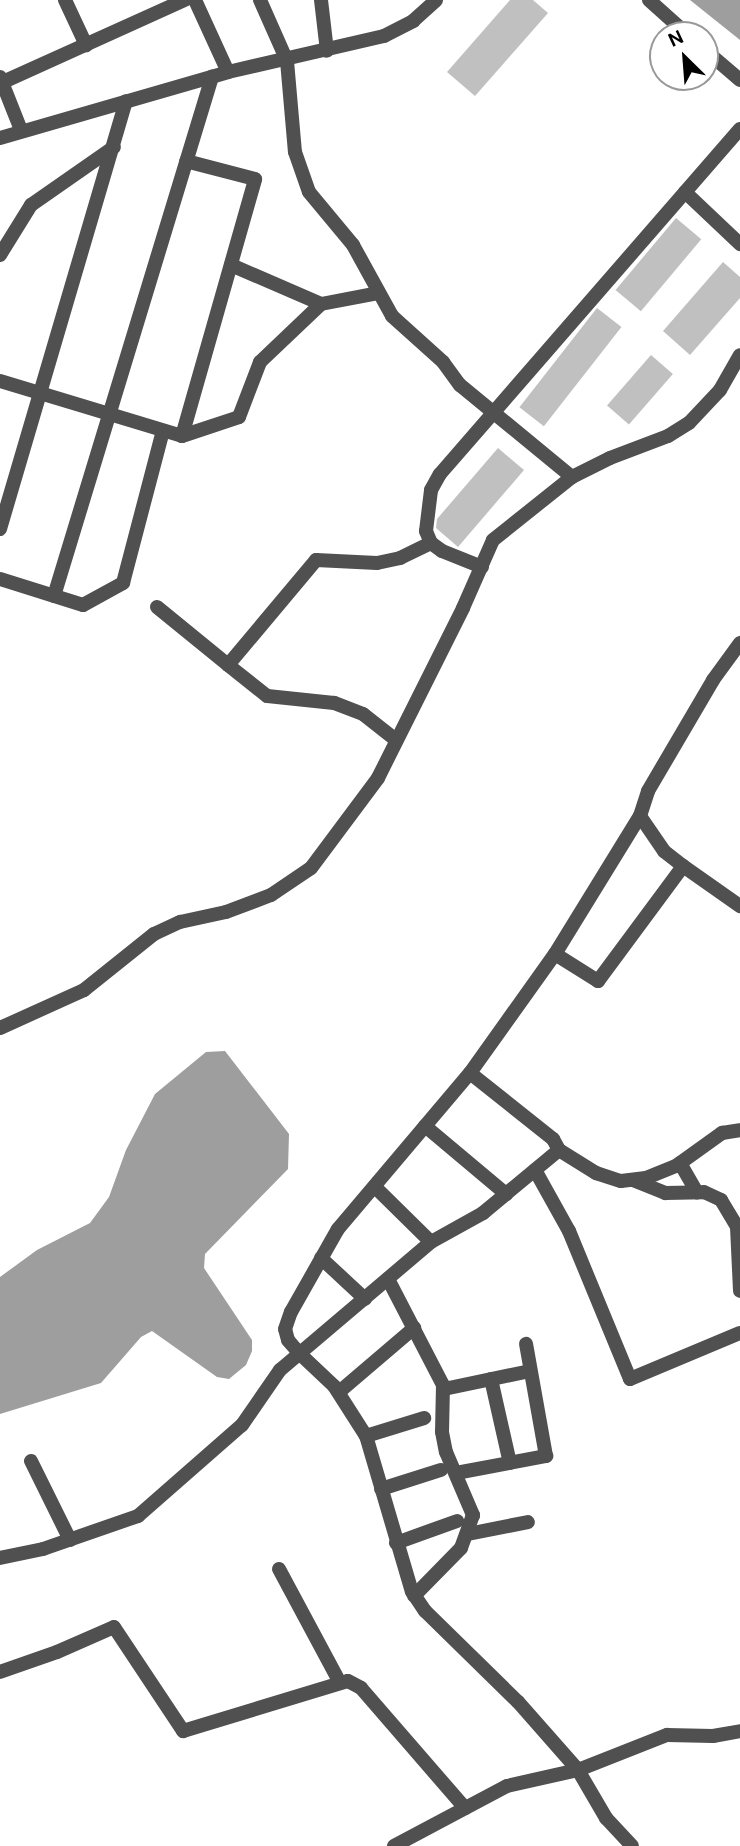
<!DOCTYPE html>
<style>
body{margin:0}
#map{position:relative;width:740px;height:1846px;overflow:hidden;background:#fff;font-family:"DM Sans",sans-serif}
div>[style]{position:absolute}
.water>*{inset:0;background:#9e9e9e}
.building>*{inset:0;background:#c0c0c0;transform-origin:0 0}
.minor>*{height:14px;margin:-7px;padding:0 7px;transform-origin:7px;border-radius:7px;background:#505050}
.tertiary>*{height:14px;margin:-7px;padding:0 7px;transform-origin:7px;border-radius:7px;background:#505050}
span{translate:-50% -50%;white-space:nowrap;text-align:center;line-height:1.15;-webkit-text-stroke:5px #fff;paint-order:stroke}
.north{position:absolute;left:649px;top:21px;width:70px;height:70px;box-sizing:border-box;background:#fff;border:2px solid #999;border-radius:50%;rotate:335deg;font-size:19px;font-weight:700;line-height:28px;text-align:center;color:#000}
.north::after{content:'';display:block;margin:auto;width:24px;height:32px;background:#000;clip-path:polygon(50% 0,100% 100%,50% 72%,0 100%)}
</style>
<div id="map">
<div class="water">
<div style="clip-path:polygon(690px 0,740px 0,740px 40px)"></div>
<div style="clip-path:polygon(225px 1051px,289px 1134px,288px 1169px,205px 1254px,204px 1268px,252px 1340px,252px 1351px,246px 1365px,229px 1379px,217px 1377px,152px 1331px,141px 1337px,101px 1383px,0 1414px,0 1277px,37px 1250px,90px 1223px,109px 1197px,126px 1150px,155px 1094px,206px 1052px)"></div>
</div>
<div class="building">
<div style="clip-path:polygon(510px 0,533px 0,548px 13px,475px 96px,447px 72px)"></div>
<div style="left:676px;top:218px;width:33px;height:94px;rotate:40deg"></div>
<div style="clip-path:polygon(723px 262px,740px 277px,740px 298px,690px 355px,663px 331px)"></div>
<div style="left:597px;top:308px;width:31px;height:126px;rotate:38deg"></div>
<div style="left:651px;top:355px;width:29px;height:67px;rotate:41deg"></div>
<div style="clip-path:polygon(498px 448px,524px 470px,458px 547px,436px 528px,437px 519px)"></div>
</div>
<div class="minor">
<div style="left:65px;top:0;width:50px;rotate:65deg"></div>
<div style="left:195px;top:0;width:79px;rotate:65.4deg"></div>
<div style="left:260px;top:0;width:67px;rotate:66.1deg"></div>
<div style="left:287px;top:61px;width:91px;rotate:85deg"></div>
<div style="left:295px;top:152px;width:42px;rotate:70.7deg"></div>
<div style="left:309px;top:192px;width:69px;rotate:50.3deg"></div>
<div style="left:353px;top:245px;width:81px;rotate:61.2deg"></div>
<div style="left:392px;top:316px;width:69px;rotate:42deg"></div>
<div style="left:443px;top:362px;width:29px;rotate:54deg"></div>
<div style="left:460px;top:385px;width:145px;rotate:39.4deg"></div>
<div style="left:321px;top:0;width:51px;rotate:83.3deg"></div>
<div style="left:649px;top:0;width:52px;rotate:41.9deg"></div>
<div style="left:705px;top:50px;width:46px;rotate:40.6deg"></div>
<div style="left:0;top:77px;width:57px;rotate:68.4deg"></div>
<div style="left:3px;top:82px;width:200px;rotate:-24.3deg"></div>
<div style="left:0;top:138px;width:237px;rotate:-16.1deg"></div>
<div style="left:228px;top:72px;width:160px;rotate:-13deg"></div>
<div style="left:384px;top:36px;width:33px;rotate:-27deg"></div>
<div style="left:413px;top:21px;width:31px;rotate:-42deg"></div>
<div style="left:685px;top:192px;width:76px;rotate:43.4deg"></div>
<div style="left:0;top:255px;width:59px;rotate:-58.2deg"></div>
<div style="left:31px;top:205px;width:101px;rotate:-34.9deg"></div>
<div style="left:231px;top:265px;width:98px;rotate:23.4deg"></div>
<div style="left:0;top:381px;width:190px;rotate:16.8deg"></div>
<div style="left:182px;top:436px;width:60px;rotate:-18.4deg"></div>
<div style="left:239px;top:417px;width:59px;rotate:-69.1deg"></div>
<div style="left:260px;top:362px;width:84px;rotate:-43.6deg"></div>
<div style="left:321px;top:304px;width:58px;rotate:-10.9deg"></div>
<div style="left:182px;top:436px;width:267px;rotate:-74.1deg"></div>
<div style="left:255px;top:179px;width:71px;rotate:-165.4deg"></div>
<div style="left:0;top:529px;width:446px;rotate:-73.6deg"></div>
<div style="left:482px;top:567px;width:43px;rotate:-158.2deg"></div>
<div style="left:442px;top:551px;width:14px;rotate:-144deg"></div>
<div style="left:431px;top:543px;width:13px;rotate:-113deg"></div>
<div style="left:426px;top:531px;width:41px;rotate:-83deg"></div>
<div style="left:431px;top:490px;width:18px;rotate:-61deg"></div>
<div style="left:440px;top:474px;width:457px;rotate:-49deg"></div>
<div style="left:0;top:579px;width:87px;rotate:17.4deg"></div>
<div style="left:83px;top:605px;width:46px;rotate:-28.8deg"></div>
<div style="left:123px;top:583px;width:157px;rotate:-75.3deg"></div>
<div style="left:54px;top:596px;width:543px;rotate:-73.07deg"></div>
<div style="left:157px;top:607px;width:92px;rotate:39.2deg"></div>
<div style="left:396px;top:740px;width:42px;rotate:-141.8deg"></div>
<div style="left:363px;top:714px;width:31px;rotate:-159deg"></div>
<div style="left:334px;top:703px;width:67px;rotate:-174deg"></div>
<div style="left:267px;top:696px;width:50px;rotate:-141.5deg"></div>
<div style="left:228px;top:665px;width:137px;rotate:-50deg"></div>
<div style="left:316px;top:560px;width:61px;rotate:2.8deg"></div>
<div style="left:377px;top:563px;width:24px;rotate:-12deg"></div>
<div style="left:400px;top:558px;width:34px;rotate:-26deg"></div>
<div style="left:683px;top:866px;width:70px;rotate:35.1deg"></div>
<div style="left:555px;top:954px;width:51px;rotate:32.1deg"></div>
<div style="left:598px;top:981px;width:143px;rotate:-53.5deg"></div>
<div style="left:683px;top:866px;width:24px;rotate:-142deg"></div>
<div style="left:664px;top:851px;width:42px;rotate:-124.4deg"></div>
<div style="left:0;top:1028px;width:92px;rotate:-24.3deg"></div>
<div style="left:84px;top:990px;width:90px;rotate:-38.7deg"></div>
<div style="left:154px;top:934px;width:29px;rotate:-25deg"></div>
<div style="left:180px;top:922px;width:47px;rotate:-12.3deg"></div>
<div style="left:226px;top:912px;width:48px;rotate:-20.7deg"></div>
<div style="left:271px;top:895px;width:48px;rotate:-34deg"></div>
<div style="left:311px;top:868px;width:112px;rotate:-53.3deg"></div>
<div style="left:378px;top:778px;width:190px;rotate:-63.4deg"></div>
<div style="left:463px;top:608px;width:74px;rotate:-66.2deg"></div>
<div style="left:493px;top:540px;width:101px;rotate:-38.6deg"></div>
<div style="left:572px;top:477px;width:42px;rotate:-26.6deg"></div>
<div style="left:610px;top:458px;width:62px;rotate:-20.8deg"></div>
<div style="left:668px;top:436px;width:25px;rotate:-32deg"></div>
<div style="left:689px;top:423px;width:45px;rotate:-46.8deg"></div>
<div style="left:720px;top:390px;width:40px;rotate:-60.3deg"></div>
<div style="left:470px;top:1073px;width:106px;rotate:38.5deg"></div>
<div style="left:553px;top:1139px;width:13px;rotate:61deg"></div>
<div style="left:559px;top:1150px;width:44px;rotate:31.9deg"></div>
<div style="left:596px;top:1173px;width:26px;rotate:18deg"></div>
<div style="left:621px;top:1181px;width:25px;rotate:-7deg"></div>
<div style="left:646px;top:1178px;width:32px;rotate:-22deg"></div>
<div style="left:676px;top:1166px;width:57px;rotate:-35.7deg"></div>
<div style="left:722px;top:1133px;width:18px;rotate:-9deg"></div>
<div style="left:425px;top:1126px;width:106px;rotate:40deg"></div>
<div style="left:680px;top:1163px;width:34px;rotate:60deg"></div>
<div style="left:535px;top:1170px;width:70px;rotate:60.9deg"></div>
<div style="left:569px;top:1231px;width:160px;rotate:67.6deg"></div>
<div style="left:630px;top:1379px;width:119px;rotate:-22.7deg"></div>
<div style="left:633px;top:1180px;width:35px;rotate:22deg"></div>
<div style="left:665px;top:1193px;width:39px;rotate:-1deg"></div>
<div style="left:704px;top:1192px;width:19px;rotate:25deg"></div>
<div style="left:721px;top:1200px;width:31px;rotate:59deg"></div>
<div style="left:737px;top:1227px;width:64px;rotate:87.3deg"></div>
<div style="left:375px;top:1187px;width:78px;rotate:44.5deg"></div>
<div style="left:321px;top:1258px;width:60px;rotate:43deg"></div>
<div style="left:388px;top:1279px;width:119px;rotate:62.6deg"></div>
<div style="left:443px;top:1385px;width:47px;rotate:91.2deg"></div>
<div style="left:442px;top:1432px;width:20px;rotate:79deg"></div>
<div style="left:446px;top:1452px;width:69px;rotate:66.8deg"></div>
<div style="left:473px;top:1515px;width:35px;rotate:110deg"></div>
<div style="left:461px;top:1548px;width:67px;rotate:134.4deg"></div>
<div style="left:491px;top:1379px;width:86px;rotate:77.3deg"></div>
<div style="left:444px;top:1389px;width:88px;rotate:-11.8deg"></div>
<div style="left:339px;top:1392px;width:99px;rotate:-40.5deg"></div>
<div style="left:366px;top:1436px;width:61px;rotate:-17.2deg"></div>
<div style="left:31px;top:1461px;width:88px;rotate:63.7deg"></div>
<div style="left:456px;top:1473px;width:92px;rotate:-10.7deg"></div>
<div style="left:546px;top:1456px;width:114px;rotate:-100.1deg"></div>
<div style="left:381px;top:1489px;width:63px;rotate:-17.6deg"></div>
<div style="left:468px;top:1534px;width:61px;rotate:-11.3deg"></div>
<div style="left:396px;top:1543px;width:65px;rotate:-19.8deg"></div>
<div style="left:0;top:1558px;width:44px;rotate:-11.8deg"></div>
<div style="left:43px;top:1549px;width:101px;rotate:-19.2deg"></div>
<div style="left:138px;top:1516px;width:138px;rotate:-41.2deg"></div>
<div style="left:242px;top:1425px;width:67px;rotate:-55.4deg"></div>
<div style="left:280px;top:1370px;width:198px;rotate:-40.3deg"></div>
<div style="left:431px;top:1242px;width:60px;rotate:-29.1deg"></div>
<div style="left:483px;top:1213px;width:99px;rotate:-39.7deg"></div>
<div style="left:279px;top:1569px;width:129px;rotate:61.8deg"></div>
<div style="left:0;top:1672px;width:60px;rotate:-19.3deg"></div>
<div style="left:57px;top:1652px;width:62px;rotate:-23.7deg"></div>
<div style="left:114px;top:1627px;width:125px;rotate:56.4deg"></div>
<div style="left:183px;top:1731px;width:172px;rotate:-16.9deg"></div>
<div style="left:348px;top:1681px;width:15px;rotate:28deg"></div>
<div style="left:361px;top:1688px;width:159px;rotate:49.1deg"></div>
<div style="left:578px;top:1770px;width:91px;rotate:-131.4deg"></div>
<div style="left:518px;top:1702px;width:130px;rotate:-135.6deg"></div>
<div style="left:425px;top:1611px;width:23px;rotate:-124deg"></div>
<div style="left:412px;top:1592px;width:163px;rotate:-106.4deg"></div>
<div style="left:366px;top:1436px;width:59px;rotate:-122.6deg"></div>
<div style="left:334px;top:1386px;width:47px;rotate:-136.7deg"></div>
<div style="left:300px;top:1354px;width:18px;rotate:-131deg"></div>
<div style="left:288px;top:1340px;width:11px;rotate:-105deg"></div>
<div style="left:285px;top:1329px;width:18px;rotate:-71deg"></div>
<div style="left:291px;top:1312px;width:95px;rotate:-60.5deg"></div>
<div style="left:338px;top:1229px;width:204px;rotate:-49.8deg"></div>
<div style="left:470px;top:1073px;width:146px;rotate:-54.5deg"></div>
<div style="left:555px;top:954px;width:162px;rotate:-58.4deg"></div>
<div style="left:640px;top:816px;width:26px;rotate:-72deg"></div>
<div style="left:648px;top:791px;width:129px;rotate:-59.6deg"></div>
<div style="left:713px;top:680px;width:46px;rotate:-53.9deg"></div>
<div style="left:394px;top:1846px;width:128px;rotate:-28deg"></div>
<div style="left:507px;top:1786px;width:73px;rotate:-12.7deg"></div>
<div style="left:578px;top:1770px;width:96px;rotate:-21.5deg"></div>
<div style="left:667px;top:1735px;width:46px;rotate:1.2deg"></div>
<div style="left:713px;top:1736px;width:27px;rotate:-10deg"></div>
</div>
<div class="tertiary">
<div style="left:578px;top:1770px;width:56px;rotate:59.7deg"></div>
<div style="left:606px;top:1818px;width:38px;rotate:47deg"></div>
</div>
<div class="north">N</div>
</div>
